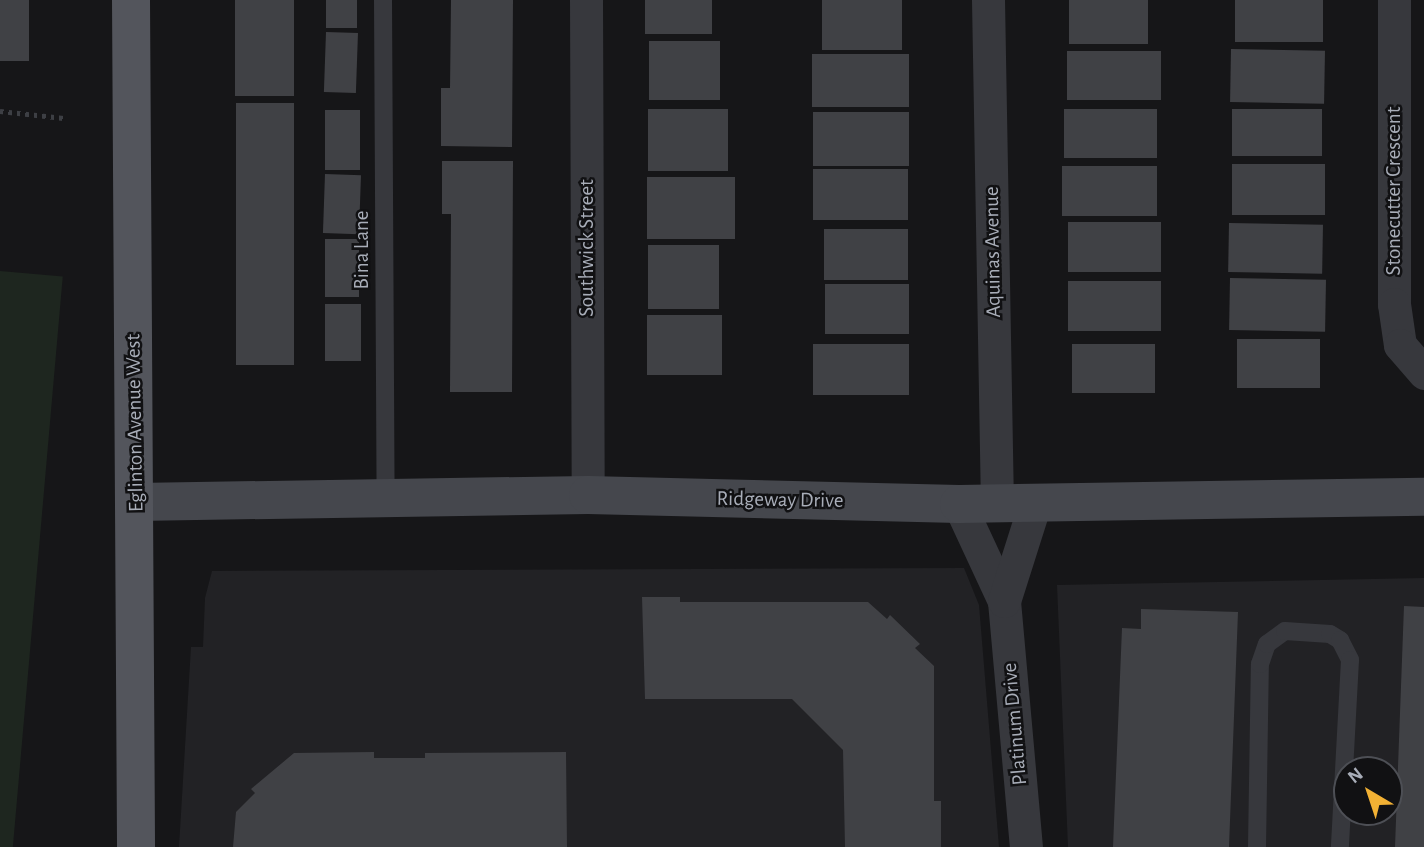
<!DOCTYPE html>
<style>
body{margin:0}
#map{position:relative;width:1424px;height:847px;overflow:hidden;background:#161618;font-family:"Alegreya Sans",sans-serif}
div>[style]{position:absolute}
.built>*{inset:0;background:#222225}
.green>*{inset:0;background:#1e261f;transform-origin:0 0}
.building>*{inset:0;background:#404145;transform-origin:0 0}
.path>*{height:4.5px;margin-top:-2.25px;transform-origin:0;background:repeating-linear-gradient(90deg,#3d3f44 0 3.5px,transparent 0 8.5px)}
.lane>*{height:18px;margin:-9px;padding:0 9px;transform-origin:9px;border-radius:9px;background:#37383d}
.street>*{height:33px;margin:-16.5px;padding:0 16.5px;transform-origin:16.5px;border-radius:16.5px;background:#37383d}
.secondary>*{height:38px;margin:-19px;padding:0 19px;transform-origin:19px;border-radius:19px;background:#45474d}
.primary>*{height:38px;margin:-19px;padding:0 19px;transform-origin:19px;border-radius:19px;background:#53555c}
span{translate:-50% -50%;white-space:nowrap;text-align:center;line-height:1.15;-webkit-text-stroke:5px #111113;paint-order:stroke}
.street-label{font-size:21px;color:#a8adb8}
.north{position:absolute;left:1333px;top:756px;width:70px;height:70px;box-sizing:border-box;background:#111113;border:2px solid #4d4f55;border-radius:50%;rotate:321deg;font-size:19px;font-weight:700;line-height:28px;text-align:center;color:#a8adb8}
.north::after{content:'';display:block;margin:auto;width:24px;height:32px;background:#f2b134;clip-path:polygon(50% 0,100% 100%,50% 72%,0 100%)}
</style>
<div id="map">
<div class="built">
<div style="clip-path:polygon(964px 568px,979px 605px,999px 847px,179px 847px,191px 647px,203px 647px,205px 598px,212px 571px)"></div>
<div style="clip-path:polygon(evenodd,1424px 578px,1424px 847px,1068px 847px,1057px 585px,1424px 578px,1347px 770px,1389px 770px,1389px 812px,1347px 812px,1347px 770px)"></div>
</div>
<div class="green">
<div style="left:0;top:271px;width:63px;height:576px;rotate:5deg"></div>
</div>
<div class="building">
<div style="left:0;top:0;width:29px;height:61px"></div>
<div style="left:235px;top:0;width:59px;height:96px"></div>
<div style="left:326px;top:0;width:31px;height:28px"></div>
<div style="clip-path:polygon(451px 0,513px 0,512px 147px,441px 146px,441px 88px,450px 88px)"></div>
<div style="left:645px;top:0;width:67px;height:34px"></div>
<div style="left:822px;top:0;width:80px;height:50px"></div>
<div style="left:1069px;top:0;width:79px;height:44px"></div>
<div style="left:1235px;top:0;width:88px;height:42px"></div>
<div style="left:326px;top:32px;width:32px;height:60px;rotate:2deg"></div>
<div style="left:649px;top:41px;width:71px;height:59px"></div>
<div style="left:1231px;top:49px;width:94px;height:53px;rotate:1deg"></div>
<div style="left:1161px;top:51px;width:49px;height:94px;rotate:90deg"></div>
<div style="left:812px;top:54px;width:97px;height:53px"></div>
<div style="left:236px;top:103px;width:58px;height:262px"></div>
<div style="left:648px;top:109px;width:80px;height:62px"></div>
<div style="left:1064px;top:109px;width:93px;height:49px"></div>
<div style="left:1232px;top:109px;width:90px;height:47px"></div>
<div style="left:325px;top:110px;width:35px;height:60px"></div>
<div style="left:813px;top:112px;width:96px;height:54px"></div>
<div style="clip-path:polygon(442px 161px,513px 161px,512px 392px,450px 392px,451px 214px,442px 214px)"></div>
<div style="left:1232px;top:164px;width:93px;height:51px"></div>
<div style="left:1062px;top:166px;width:95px;height:50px"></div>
<div style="left:908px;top:169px;width:51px;height:95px;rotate:90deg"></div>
<div style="left:325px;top:174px;width:36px;height:59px;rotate:2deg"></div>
<div style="left:647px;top:177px;width:88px;height:62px"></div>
<div style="left:1161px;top:222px;width:50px;height:93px;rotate:90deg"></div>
<div style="left:1229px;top:223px;width:94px;height:49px;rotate:1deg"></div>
<div style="left:824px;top:229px;width:84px;height:51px"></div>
<div style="left:325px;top:239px;width:34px;height:58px"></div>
<div style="left:719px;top:245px;width:64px;height:71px;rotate:90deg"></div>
<div style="left:1230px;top:278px;width:96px;height:52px;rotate:1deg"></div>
<div style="left:1068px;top:281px;width:93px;height:50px"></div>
<div style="left:825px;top:284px;width:84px;height:50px"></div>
<div style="left:325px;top:304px;width:36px;height:57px"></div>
<div style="left:647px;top:315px;width:75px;height:60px"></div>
<div style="left:1237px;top:339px;width:83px;height:49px"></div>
<div style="left:813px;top:344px;width:96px;height:51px"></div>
<div style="left:1072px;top:344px;width:83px;height:49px"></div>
<div style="clip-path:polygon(642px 597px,680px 597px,680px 602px,868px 602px,887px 619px,890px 615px,920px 644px,915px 648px,934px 666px,934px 801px,941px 801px,941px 847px,845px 847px,843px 750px,792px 699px,645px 699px)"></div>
<div style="clip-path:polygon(1404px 606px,1424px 607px,1424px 847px,1395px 847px)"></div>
<div style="clip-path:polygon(1141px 609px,1238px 612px,1229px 847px,1113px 847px,1122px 628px,1141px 629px)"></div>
<div style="clip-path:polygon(374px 752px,374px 758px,425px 758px,425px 753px,566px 752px,567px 847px,233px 847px,236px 812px,255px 793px,251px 789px,294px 753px)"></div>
</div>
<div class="path">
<div style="left:0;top:111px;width:64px;rotate:6.2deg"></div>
</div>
<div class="lane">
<div style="left:383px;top:0;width:499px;rotate:89.7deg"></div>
<div style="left:1257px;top:847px;width:183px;rotate:-89.1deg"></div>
<div style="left:1260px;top:664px;width:21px;rotate:-71deg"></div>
<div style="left:1267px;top:644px;width:22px;rotate:-36deg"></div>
<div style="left:1285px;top:631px;width:45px;rotate:3.8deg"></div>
<div style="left:1330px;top:634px;width:12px;rotate:31deg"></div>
<div style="left:1340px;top:640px;width:22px;rotate:63deg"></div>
<div style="left:1350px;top:660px;width:187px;rotate:93.1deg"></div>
</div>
<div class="street">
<div style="left:586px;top:0;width:495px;rotate:89.8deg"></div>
<div style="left:988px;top:0;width:504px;rotate:88.98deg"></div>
<div style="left:1394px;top:0;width:304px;rotate:90deg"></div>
<div style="left:1394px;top:304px;width:41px;rotate:81.7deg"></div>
<div style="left:1400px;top:345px;width:37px;rotate:49deg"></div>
<div style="left:959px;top:504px;width:107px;rotate:65.1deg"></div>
<div style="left:1004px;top:601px;width:247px;rotate:84.9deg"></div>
<div style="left:1004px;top:601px;width:103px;rotate:-72.4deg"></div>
</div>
<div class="secondary">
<div style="left:136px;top:502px;width:452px;rotate:-0.9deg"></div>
<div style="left:588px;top:495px;width:371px;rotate:1.4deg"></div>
<div style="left:959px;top:504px;width:465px;rotate:-0.9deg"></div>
</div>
<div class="primary">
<div style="left:131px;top:0;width:847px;rotate:89.66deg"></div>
</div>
<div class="street-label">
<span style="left:1394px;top:191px;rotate:-90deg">Stonecutter Crescent</span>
<span style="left:587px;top:248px;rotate:-90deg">Southwick Street</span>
<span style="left:362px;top:250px;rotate:-90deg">Bina Lane</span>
<span style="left:993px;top:252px;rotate:-91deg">Aquinas Avenue</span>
<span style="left:135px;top:423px;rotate:-91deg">Eglinton Avenue West</span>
<span style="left:780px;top:500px;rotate:1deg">Ridgeway Drive</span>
<span style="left:1015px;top:724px;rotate:-95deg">Platinum Drive</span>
</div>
<div class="north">N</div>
</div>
